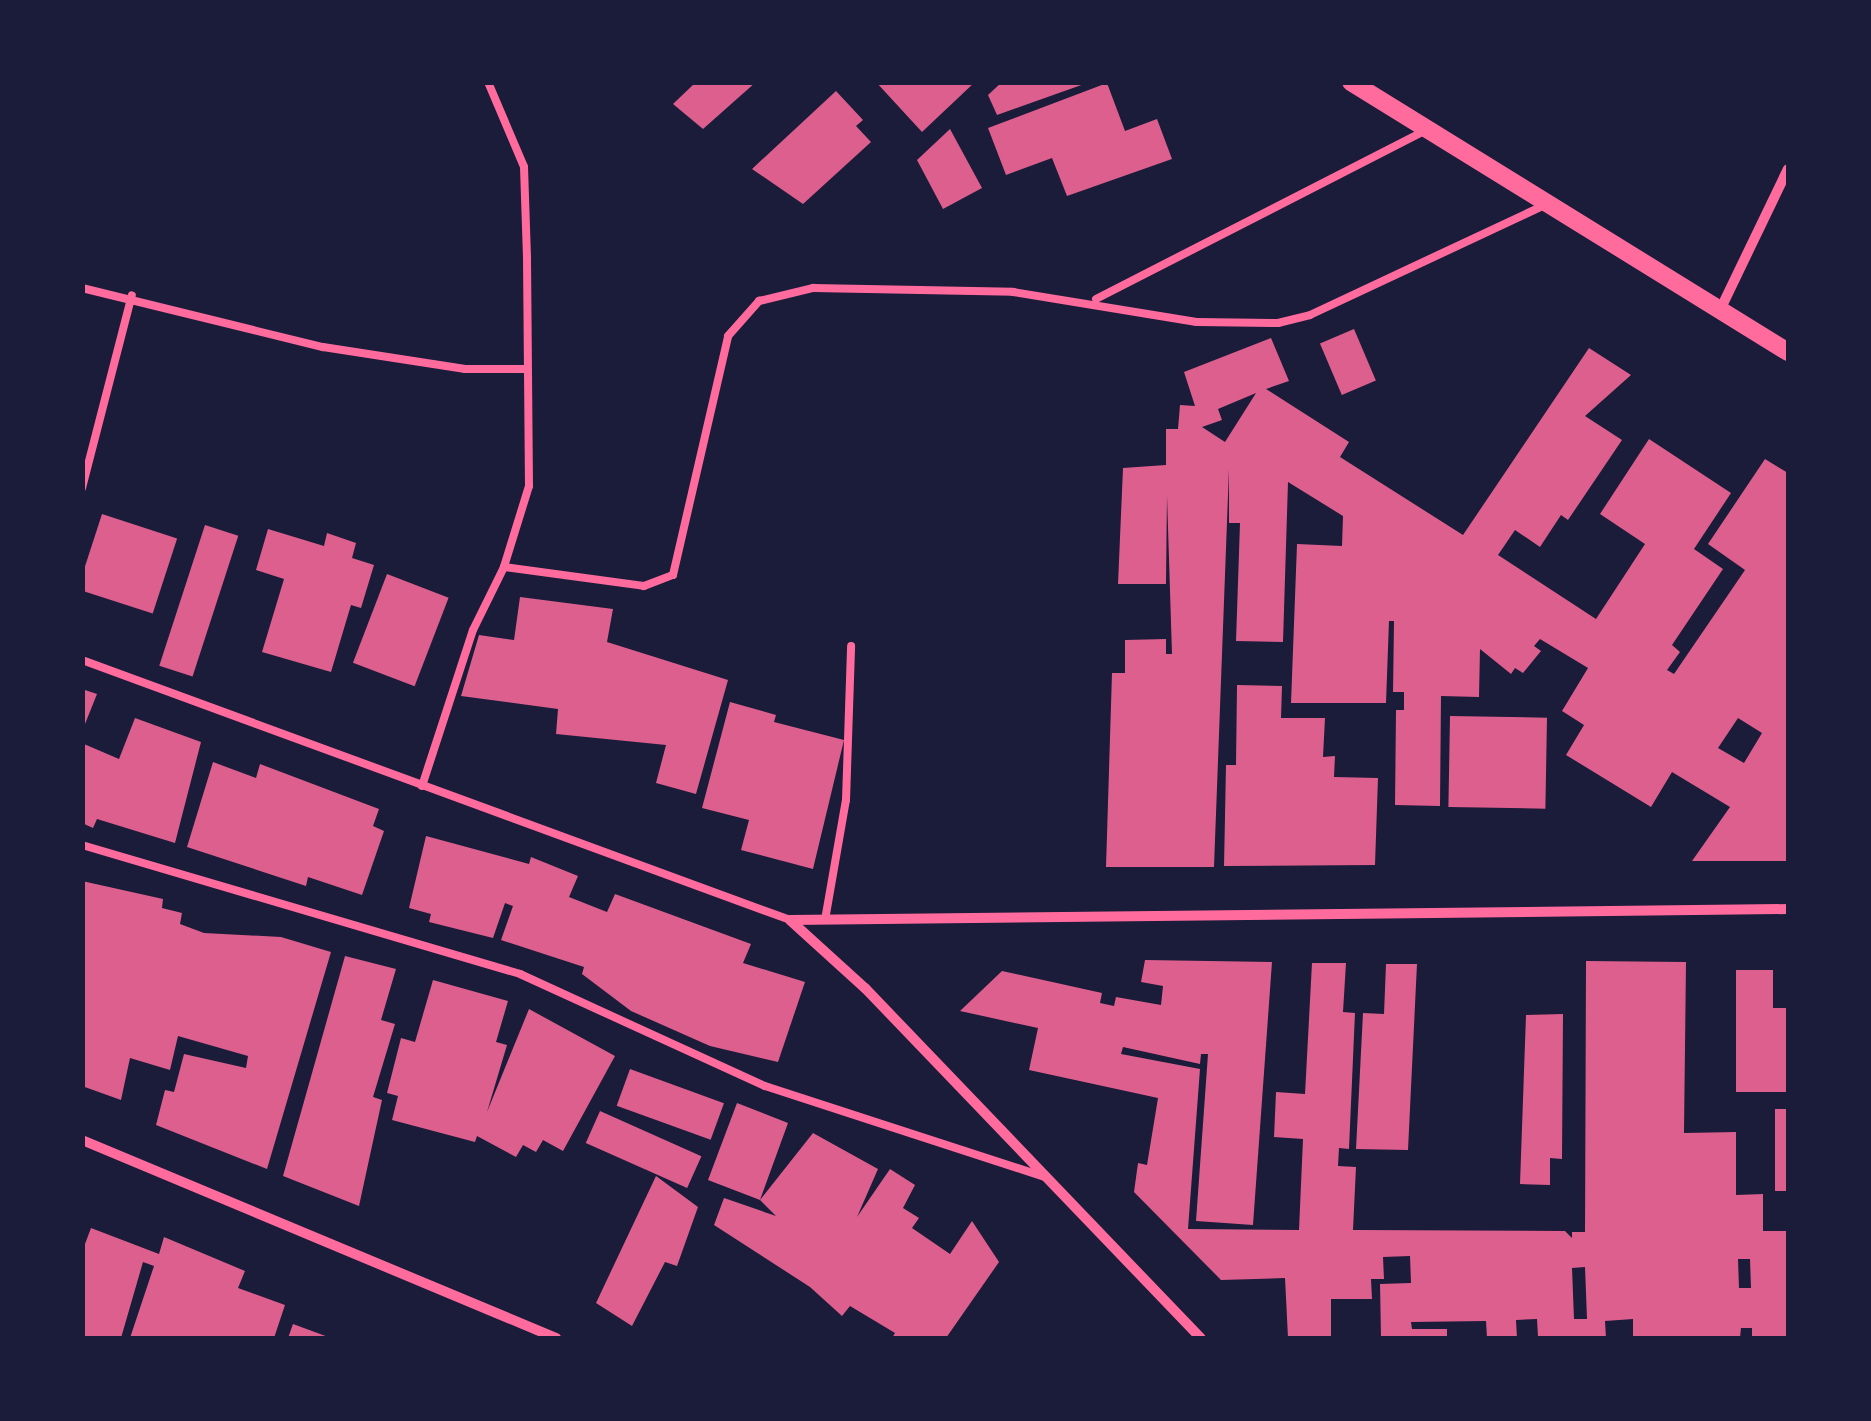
<!DOCTYPE html>
<style>
body{margin:0}
#map{position:relative;width:1871px;height:1421px;overflow:hidden;background:#1b1b3a;font-family:Cabin,sans-serif}
div>[style]{position:absolute}
.building>*{inset:0;background:#dd5f8e;transform-origin:0 0}
.service>*{height:8px;margin:-4px;padding:0 4px;transform-origin:4px;border-radius:4px;background:#ff6b9d}
.minor>*{height:10px;margin:-5px;padding:0 5px;transform-origin:5px;border-radius:5px;background:#ff6b9d}
.tertiary>*{height:18px;margin:-9px;padding:0 9px;transform-origin:9px;border-radius:9px;background:#ff6b9d}
span{translate:-50% -50%;white-space:nowrap;text-align:center;line-height:1.15;-webkit-text-stroke:8px #1b1b3a;paint-order:stroke}
.frame{position:absolute;inset:0;border:85px solid #1b1b3a;pointer-events:none}
</style>
<div id="map">
<div class="building">
<div style="clip-path:polygon(696px 82px,756px 82px,703px 129px,673px 104px)"></div>
<div style="clip-path:polygon(876px 82px,975px 82px,922px 132px)"></div>
<div style="clip-path:polygon(1002px 82px,1087px 82px,1087px 83px,997px 115px,988px 95px)"></div>
<div style="clip-path:polygon(1107px 83px,1125px 131px,1157px 119px,1172px 159px,1067px 196px,1052px 158px,1006px 175px,988px 128px)"></div>
<div style="clip-path:polygon(836px 91px,863px 120px,856px 126px,871px 142px,803px 204px,752px 169px)"></div>
<div style="clip-path:polygon(950px 129px,982px 188px,943px 209px,917px 160px)"></div>
<div style="left:1354px;top:329px;width:56px;height:37px;rotate:67deg"></div>
<div style="clip-path:polygon(evenodd,1271px 338px,1289px 381px,1266px 389px,1349px 442px,1340px 457px,1463px 535px,1589px 348px,1631px 375px,1585px 416px,1622px 440px,1568px 520px,1561px 515px,1540px 547px,1515px 530px,1498px 555px,1596px 619px,1645px 544px,1600px 514px,1649px 439px,1731px 493px,1694px 549px,1723px 569px,1672px 645px,1680px 652px,1667px 670px,1674px 674px,1745px 570px,1708px 544px,1765px 459px,1788px 473px,1788px 861px,1692px 861px,1730px 807px,1672px 772px,1651px 807px,1566px 755px,1584px 725px,1562px 711px,1588px 668px,1540px 639px,1534px 646px,1541px 651px,1523px 673px,1515px 668px,1511px 674px,1480px 649px,1479px 697px,1441px 696px,1440px 806px,1395px 805px,1396px 710px,1404px 710px,1404px 692px,1393px 692px,1394px 621px,1389px 621px,1386px 703px,1291px 703px,1297px 544px,1342px 546px,1343px 516px,1288px 482px,1283px 642px,1236px 641px,1240px 523px,1229px 523px,1229px 469px,1214px 867px,1106px 867px,1112px 673px,1125px 673px,1125px 640px,1166px 639px,1166px 654px,1172px 654px,1167px 496px,1166px 584px,1118px 584px,1123px 468px,1166px 465px,1166px 429px,1178px 429px,1180px 405px,1195px 406px,1184px 372px,1271px 338px,1256px 393px,1225px 442px,1202px 427px,1222px 420px,1218px 409px,1256px 393px,1271px 338px,1738px 718px,1762px 733px,1744px 763px,1718px 748px,1738px 718px)"></div>
<div style="left:102px;top:514px;width:79px;height:79px;rotate:18deg"></div>
<div style="left:205px;top:525px;width:35px;height:148px;rotate:18deg"></div>
<div style="clip-path:polygon(268px 529px,324px 546px,327px 533px,356px 543px,352px 558px,374px 565px,361px 608px,351px 605px,331px 672px,262px 652px,284px 579px,256px 570px)"></div>
<div style="left:387px;top:574px;width:66px;height:95px;rotate:21deg"></div>
<div style="clip-path:polygon(520px 597px,613px 609px,607px 642px,728px 680px,696px 794px,656px 783px,666px 745px,556px 734px,558px 709px,461px 696px,479px 635px,514px 640px)"></div>
<div style="clip-path:polygon(1237px 685px,1282px 686px,1281px 718px,1325px 718px,1323px 757px,1335px 756px,1334px 777px,1378px 778px,1375px 865px,1224px 866px,1226px 765px,1236px 765px)"></div>
<div style="clip-path:polygon(82px 689px,97px 694px,83px 729px,82px 729px)"></div>
<div style="clip-path:polygon(730px 702px,776px 715px,774px 722px,844px 740px,813px 869px,741px 850px,749px 820px,702px 808px)"></div>
<div style="left:1450px;top:716px;width:97px;height:91px;rotate:1deg"></div>
<div style="clip-path:polygon(135px 718px,201px 742px,175px 843px,97px 819px,93px 828px,82px 823px,84px 744px,119px 759px)"></div>
<div style="clip-path:polygon(213px 762px,256px 778px,260px 764px,379px 809px,373px 826px,384px 831px,362px 895px,308px 877px,306px 886px,187px 847px)"></div>
<div style="clip-path:polygon(426px 836px,529px 864px,531px 857px,578px 876px,569px 897px,607px 912px,615px 894px,751px 944px,743px 963px,805px 982px,778px 1062px,710px 1046px,631px 1011px,582px 974px,584px 967px,501px 940px,513px 906px,505px 903px,493px 938px,429px 922px,431px 914px,409px 908px)"></div>
<div style="clip-path:polygon(82px 881px,163px 899px,162px 908px,182px 913px,180px 924px,204px 933px,281px 937px,331px 952px,267px 1169px,156px 1125px,165px 1090px,174px 1092px,184px 1054px,246px 1068px,248px 1056px,178px 1036px,170px 1070px,130px 1058px,121px 1100px,82px 1086px)"></div>
<div style="clip-path:polygon(345px 956px,396px 969px,381px 1020px,395px 1024px,373px 1097px,382px 1100px,359px 1206px,283px 1176px)"></div>
<div style="clip-path:polygon(evenodd,1145px 960px,1272px 962px,1253px 1225px,1196px 1221px,1208px 1054px,1201px 1054px,1200px 1064px,1123px 1047px,1121px 1054px,1200px 1069px,1188px 1229px,1299px 1230px,1303px 1139px,1274px 1137px,1276px 1092px,1305px 1094px,1312px 963px,1346px 963px,1343px 1012px,1355px 1013px,1349px 1149px,1339px 1148px,1338px 1166px,1356px 1167px,1353px 1230px,1565px 1231px,1572px 1238px,1572px 1232px,1585px 1232px,1586px 961px,1686px 962px,1684px 1133px,1736px 1132px,1736px 1195px,1763px 1194px,1763px 1231px,1788px 1231px,1788px 1338px,1752px 1338px,1752px 1328px,1741px 1328px,1740px 1338px,1633px 1338px,1633px 1319px,1605px 1321px,1606px 1338px,1538px 1337px,1537px 1319px,1516px 1320px,1517px 1338px,1487px 1338px,1486px 1321px,1411px 1322px,1412px 1329px,1447px 1329px,1447px 1338px,1381px 1338px,1380px 1284px,1411px 1283px,1410px 1256px,1383px 1257px,1384px 1279px,1371px 1279px,1372px 1299px,1331px 1299px,1331px 1338px,1288px 1338px,1285px 1278px,1221px 1280px,1134px 1192px,1138px 1163px,1147px 1165px,1158px 1098px,1029px 1070px,1038px 1028px,960px 1011px,1002px 971px,1102px 993px,1100px 1003px,1114px 1006px,1116px 997px,1161px 1005px,1163px 986px,1141px 982px,1145px 960px,1738px 1259px,1750px 1259px,1751px 1288px,1739px 1288px,1738px 1259px,1145px 960px,1585px 1267px,1587px 1319px,1574px 1319px,1572px 1268px,1585px 1267px)"></div>
<div style="clip-path:polygon(1386px 964px,1417px 964px,1408px 1150px,1356px 1149px,1363px 1013px,1384px 1014px)"></div>
<div style="clip-path:polygon(1736px 970px,1773px 970px,1773px 1008px,1788px 1008px,1788px 1092px,1736px 1092px)"></div>
<div style="clip-path:polygon(433px 980px,508px 1001px,496px 1042px,507px 1045px,487px 1112px,529px 1009px,615px 1056px,563px 1151px,543px 1140px,536px 1152px,523px 1145px,516px 1157px,477px 1136px,475px 1142px,392px 1120px,398px 1096px,387px 1093px,401px 1038px,415px 1042px)"></div>
<div style="clip-path:polygon(1563px 1014px,1562px 1159px,1550px 1158px,1550px 1185px,1520px 1184px,1526px 1015px)"></div>
<div style="left:630px;top:1069px;width:100px;height:39px;rotate:20deg"></div>
<div style="clip-path:polygon(737px 1103px,788px 1123px,760px 1200px,813px 1133px,878px 1169px,857px 1217px,890px 1169px,915px 1185px,903px 1208px,919px 1218px,912px 1228px,950px 1254px,972px 1221px,999px 1262px,946px 1338px,892px 1338px,895px 1333px,850px 1306px,842px 1316px,810px 1287px,714px 1225px,724px 1198px,776px 1216px,760px 1200px,708px 1180px)"></div>
<div style="left:1775px;top:1109px;width:13px;height:82px"></div>
<div style="left:600px;top:1111px;width:111px;height:35px;rotate:24deg"></div>
<div style="clip-path:polygon(656px 1176px,698px 1207px,677px 1266px,665px 1262px,632px 1326px,596px 1303px)"></div>
<div style="clip-path:polygon(91px 1228px,159px 1254px,164px 1237px,245px 1271px,238px 1288px,285px 1305px,274px 1338px,130px 1338px,154px 1266px,143px 1262px,121px 1338px,82px 1338px,82px 1252px)"></div>
<div style="clip-path:polygon(293px 1324px,331px 1338px,288px 1338px)"></div>
</div>
<div class="service">
<div style="left:488px;top:82px;width:92px;rotate:67deg"></div>
<div style="left:524px;top:167px;width:91px;rotate:88.1deg"></div>
<div style="left:527px;top:258px;width:228px;rotate:89.5deg"></div>
<div style="left:529px;top:486px;width:85px;rotate:107.2deg"></div>
<div style="left:82px;top:288px;width:248px;rotate:13.8deg"></div>
<div style="left:323px;top:347px;width:144px;rotate:8.8deg"></div>
<div style="left:465px;top:369px;width:59px"></div>
<div style="left:1096px;top:299px;width:371px;rotate:-27.1deg"></div>
<div style="left:82px;top:488px;width:199px;rotate:-75.5deg"></div>
<div style="left:82px;top:660px;width:754px;rotate:20.16deg"></div>
<div style="left:422px;top:786px;width:164px;rotate:-71.9deg"></div>
<div style="left:473px;top:630px;width:70px;rotate:-63.8deg"></div>
<div style="left:504px;top:567px;width:141px;rotate:7.7deg"></div>
<div style="left:644px;top:586px;width:31px;rotate:-21deg"></div>
<div style="left:673px;top:575px;width:245px;rotate:-77deg"></div>
<div style="left:728px;top:336px;width:47px;rotate:-48.5deg"></div>
<div style="left:759px;top:301px;width:56px;rotate:-13.5deg"></div>
<div style="left:813px;top:288px;width:200px;rotate:1.1deg"></div>
<div style="left:1013px;top:292px;width:186px;rotate:9.3deg"></div>
<div style="left:1197px;top:322px;width:81px;rotate:0.7deg"></div>
<div style="left:1278px;top:323px;width:33px;rotate:-14deg"></div>
<div style="left:1310px;top:315px;width:259px;rotate:-25.1deg"></div>
<div style="left:82px;top:845px;width:457px;rotate:16.4deg"></div>
<div style="left:520px;top:974px;width:269px;rotate:24.6deg"></div>
<div style="left:765px;top:1086px;width:294px;rotate:18deg"></div>
<div style="left:825px;top:920px;width:122px;rotate:-80.1deg"></div>
<div style="left:846px;top:800px;width:154px;rotate:-88.1deg"></div>
</div>
<div class="minor">
<div style="left:1721px;top:308px;width:154px;rotate:-64.3deg"></div>
<div style="left:790px;top:920px;width:998px;rotate:-0.63deg"></div>
<div style="left:791px;top:921px;width:100px;rotate:42.2deg"></div>
<div style="left:865px;top:988px;width:485px;rotate:46.2deg"></div>
<div style="left:82px;top:1140px;width:514px;rotate:22.67deg"></div>
</div>
<div class="tertiary">
<div style="left:1351px;top:82px;width:514px;rotate:31.71deg"></div>
</div>
<div class="frame"></div>
</div>
